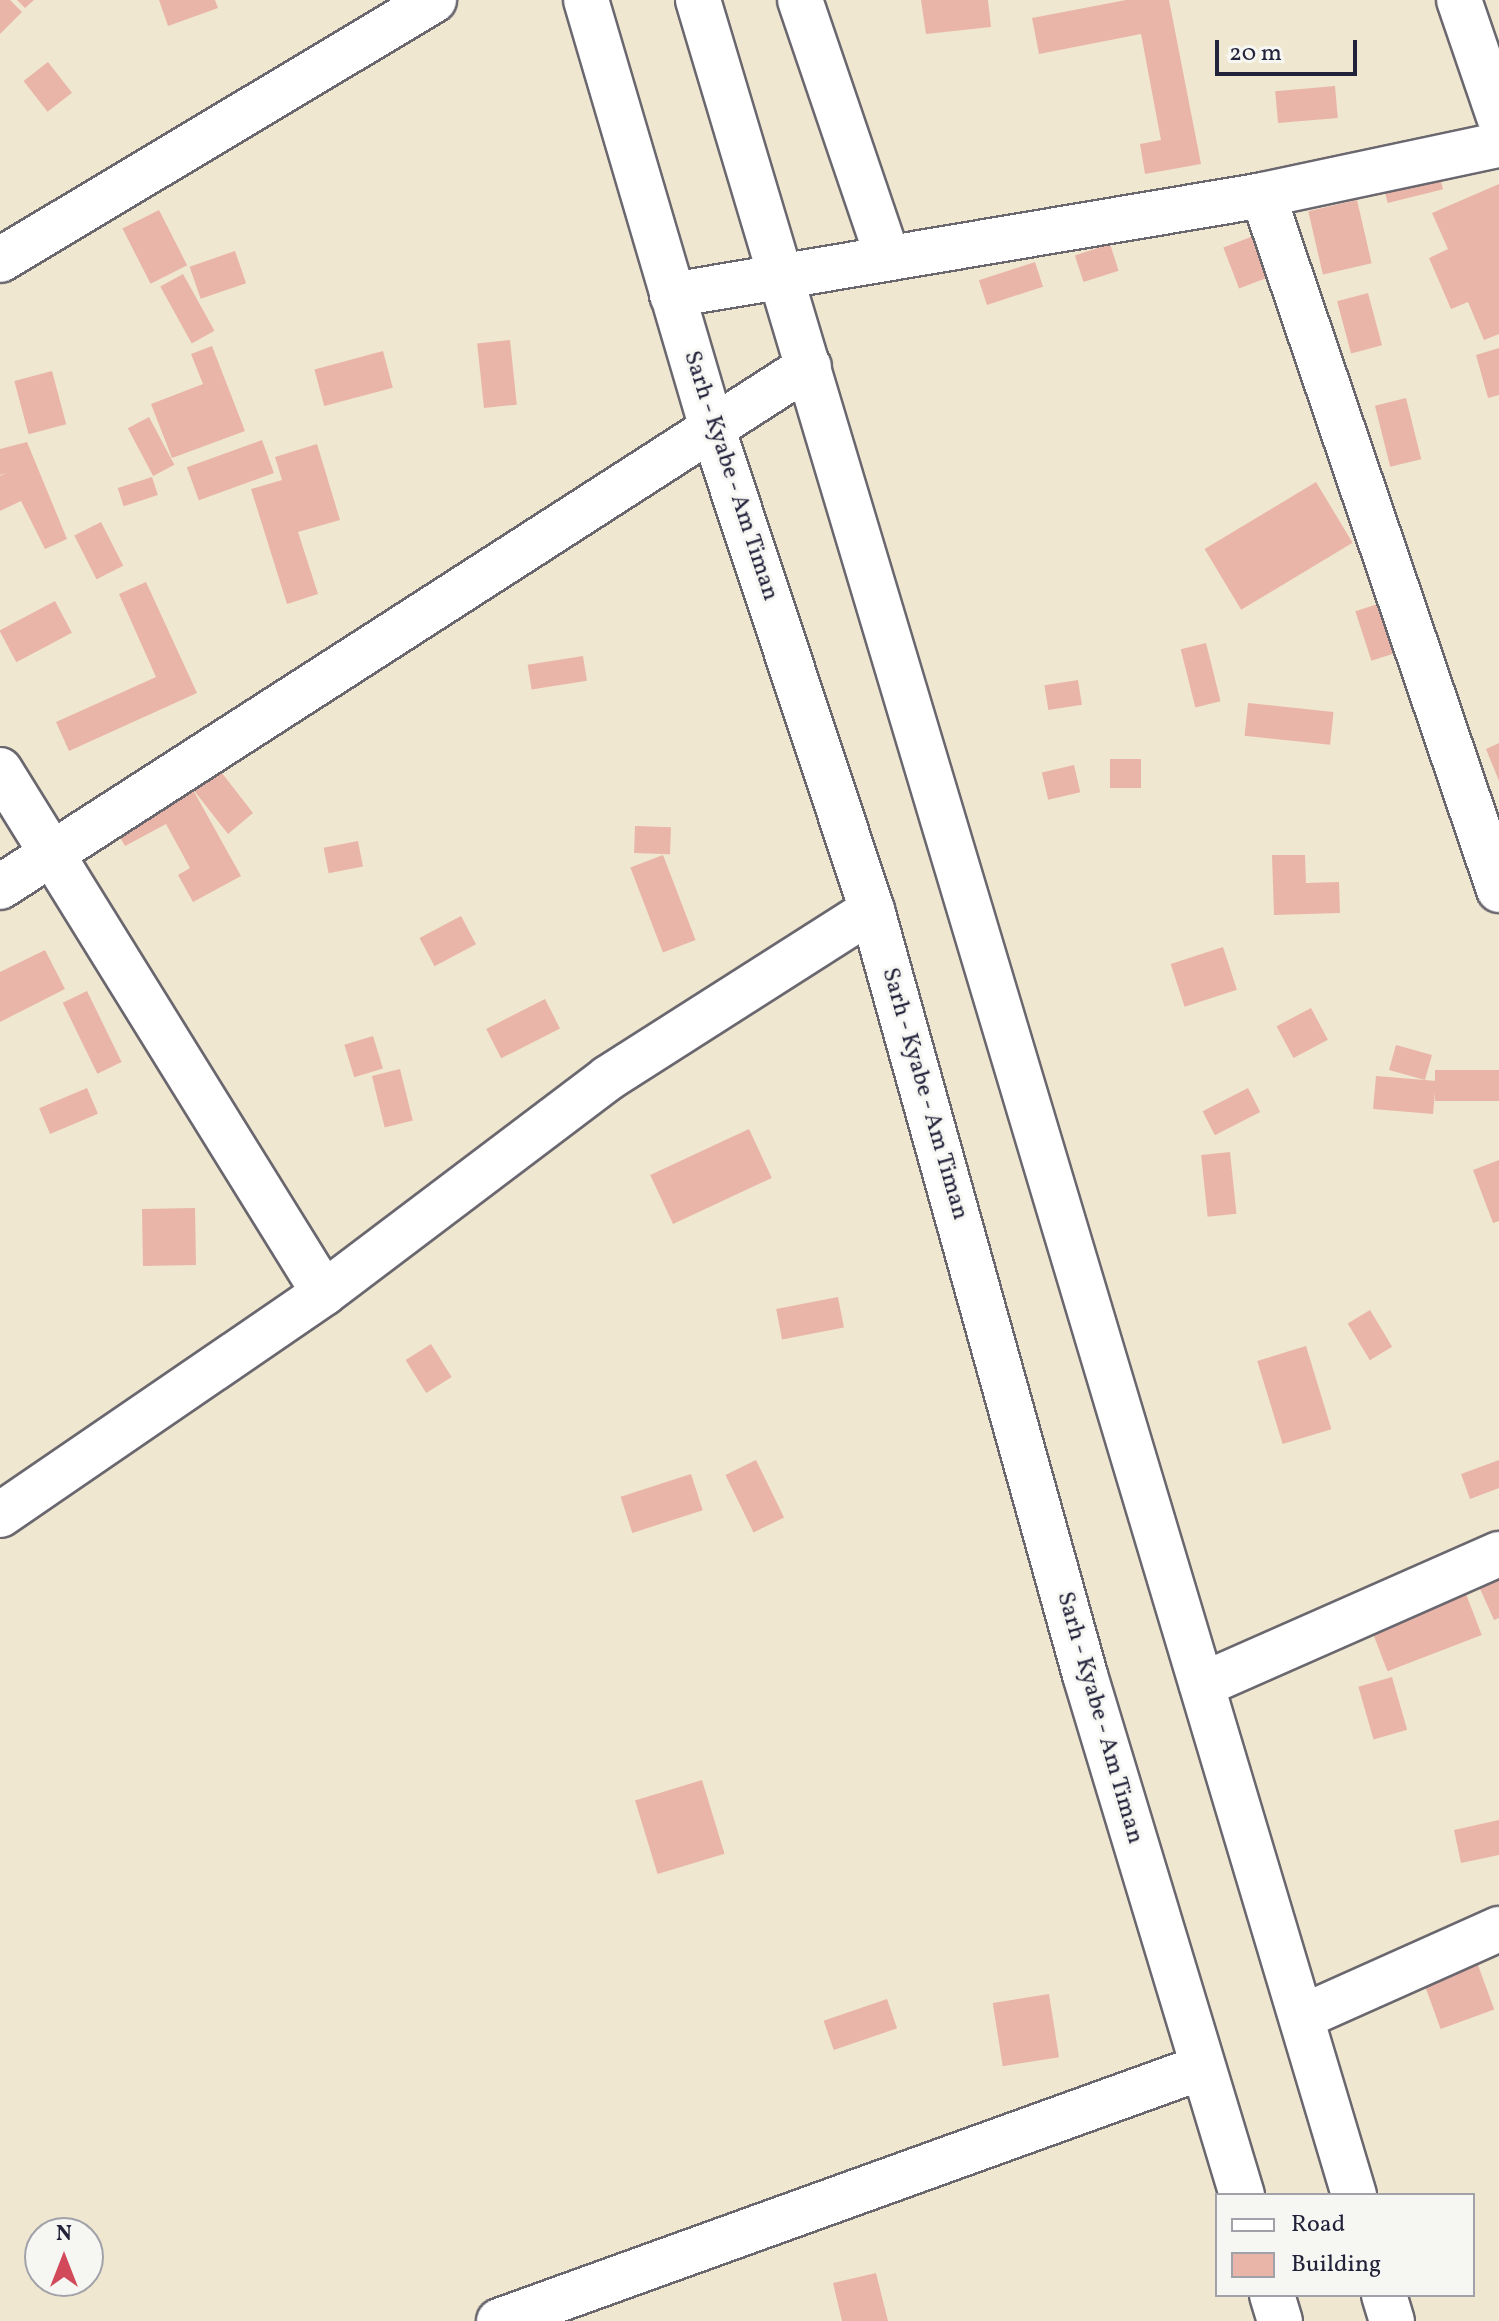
<!DOCTYPE html>
<style>
body{margin:0}
#map{position:relative;width:1499px;height:2321px;overflow:hidden;background:#f0e7d0;font-family:Vollkorn,serif}
div>[style]{position:absolute}
.building>*{inset:0;background:#e9b5a9;transform-origin:0 0}
.roads{filter:drop-shadow(2px 0 #6a676f) drop-shadow(-2px 0 #6a676f) drop-shadow(0 2px #6a676f) drop-shadow(0 -2px #6a676f)}
.street>*{height:44px;margin:-22px;padding:0 22px;transform-origin:22px;border-radius:22px;background:#fff}
.highway>*{height:44px;margin:-22px;padding:0 22px;transform-origin:22px;border-radius:22px;background:#fff}
span{translate:-50% -50%;white-space:nowrap;text-align:center;line-height:1.15;-webkit-text-stroke:6px #f6f6f2;paint-order:stroke}
.street-label{font-size:24px;color:#22223b}
.legend{position:absolute;left:1215px;top:2193px;width:260px;height:104px;box-sizing:border-box;background:#f6f6f2;border:2px solid #a1a1a9;margin:0;padding:10px 14px;list-style:none;font-size:24px;color:#22223b}
.legend li{display:flex;align-items:center;gap:16px;height:40px}
.legend b{width:40px;border:2px solid #a1a1a9}
.north{position:absolute;left:24px;top:2217px;width:80px;height:80px;box-sizing:border-box;background:#f6f6f2;border:2px solid #a1a1a9;border-radius:50%;rotate:0deg;font-size:22px;font-weight:700;line-height:32px;text-align:center;color:#22223b}
.north::after{content:'';display:block;margin:auto;width:28px;height:36px;background:#d1495b;clip-path:polygon(50% 0,100% 100%,50% 72%,0 100%)}
.scale{position:absolute;left:1215px;top:40px;width:142px;height:36px;box-sizing:border-box;border:4px solid #22223b;border-top:0;padding-left:10px;font-size:24px;line-height:28px;white-space:nowrap;color:#22223b;-webkit-text-stroke:6px #f6f6f2;paint-order:stroke}
</style>
<div id="map">
<div class="building">
<div style="clip-path:polygon(0 0,10px 0,22px 12px,0 34px)"></div>
<div style="clip-path:polygon(17px 0,34px 0,25px 8px)"></div>
<div style="clip-path:polygon(159px 0,215px 0,218px 8px,168px 26px)"></div>
<div style="clip-path:polygon(921px 0,988px 0,991px 27px,926px 34px)"></div>
<div style="clip-path:polygon(1126px 0,1169px 0,1201px 164px,1145px 174px,1140px 144px,1161px 140px,1141px 34px,1039px 54px,1032px 18px)"></div>
<div style="left:48px;top:62px;width:39px;height:31px;rotate:52deg"></div>
<div style="left:1335px;top:86px;width:32px;height:60px;rotate:85deg"></div>
<div style="left:1436px;top:161px;width:29px;height:57px;rotate:76deg"></div>
<div style="clip-path:polygon(1499px 184px,1499px 334px,1484px 340px,1468px 302px,1451px 309px,1429px 258px,1448px 249px,1432px 213px)"></div>
<div style="left:1357px;top:200px;width:65px;height:50px;rotate:77deg"></div>
<div style="left:159px;top:210px;width:62px;height:41px;rotate:63deg"></div>
<div style="left:1256px;top:235px;width:44px;height:35px;rotate:69deg"></div>
<div style="left:1110px;top:244px;width:28px;height:37px;rotate:72deg"></div>
<div style="left:235px;top:251px;width:34px;height:48px;rotate:71deg"></div>
<div style="left:1035px;top:262px;width:26px;height:59px;rotate:72deg"></div>
<div style="left:183px;top:274px;width:65px;height:26px;rotate:61deg"></div>
<div style="left:1368px;top:293px;width:54px;height:32px;rotate:75deg"></div>
<div style="left:510px;top:340px;width:65px;height:33px;rotate:84deg"></div>
<div style="clip-path:polygon(212px 346px,245px 431px,172px 458px,151px 404px,203px 384px,191px 354px)"></div>
<div style="clip-path:polygon(1499px 348px,1499px 395px,1488px 398px,1476px 355px)"></div>
<div style="left:383px;top:351px;width:38px;height:71px;rotate:75deg"></div>
<div style="left:52px;top:371px;width:55px;height:39px;rotate:75deg"></div>
<div style="left:1406px;top:398px;width:63px;height:32px;rotate:76deg"></div>
<div style="left:149px;top:417px;width:54px;height:24px;rotate:62deg"></div>
<div style="left:262px;top:440px;width:35px;height:80px;rotate:70deg"></div>
<div style="clip-path:polygon(27px 442px,67px 539px,45px 549px,21px 501px,0 511px,0 476px,6px 473px,0 475px,0 449px)"></div>
<div style="clip-path:polygon(317px 444px,340px 520px,298px 532px,318px 594px,287px 604px,251px 489px,282px 480px,275px 457px)"></div>
<div style="left:152px;top:477px;width:19px;height:36px;rotate:72deg"></div>
<div style="left:1316px;top:482px;width:71px;height:130px;rotate:59deg"></div>
<div style="left:101px;top:522px;width:49px;height:30px;rotate:63deg"></div>
<div style="clip-path:polygon(146px 582px,197px 693px,69px 751px,56px 722px,156px 677px,119px 594px)"></div>
<div style="left:55px;top:601px;width:36px;height:63px;rotate:62deg"></div>
<div style="left:1381px;top:603px;width:52px;height:27px;rotate:72deg"></div>
<div style="left:1206px;top:643px;width:60px;height:26px;rotate:76deg"></div>
<div style="left:583px;top:656px;width:25px;height:56px;rotate:81deg"></div>
<div style="left:1078px;top:680px;width:25px;height:34px;rotate:81deg"></div>
<div style="left:1248px;top:703px;width:86px;height:33px;rotate:6deg"></div>
<div style="clip-path:polygon(1499px 743px,1499px 781px,1486px 749px)"></div>
<div style="clip-path:polygon(204px 750px,253px 813px,228px 834px,192px 788px,241px 876px,193px 902px,178px 875px,190px 868px,166px 824px,125px 846px,105px 811px)"></div>
<div style="left:1110px;top:759px;width:31px;height:29px"></div>
<div style="left:1074px;top:765px;width:28px;height:33px;rotate:77deg"></div>
<div style="left:635px;top:826px;width:36px;height:27px;rotate:2deg"></div>
<div style="left:358px;top:841px;width:26px;height:35px;rotate:79deg"></div>
<div style="left:663px;top:855px;width:91px;height:35px;rotate:69deg"></div>
<div style="clip-path:polygon(1272px 855px,1305px 855px,1306px 883px,1339px 882px,1340px 913px,1274px 915px)"></div>
<div style="left:461px;top:916px;width:32px;height:47px;rotate:62deg"></div>
<div style="left:1223px;top:947px;width:45px;height:55px;rotate:72deg"></div>
<div style="clip-path:polygon(45px 950px,65px 989px,0 1022px,0 972px)"></div>
<div style="left:87px;top:991px;width:79px;height:27px;rotate:64deg"></div>
<div style="left:545px;top:999px;width:33px;height:66px;rotate:63deg"></div>
<div style="left:1311px;top:1008px;width:36px;height:39px;rotate:62deg"></div>
<div style="left:373px;top:1036px;width:34px;height:30px;rotate:73deg"></div>
<div style="clip-path:polygon(1396px 1045px,1432px 1055px,1425px 1080px,1436px 1081px,1433px 1114px,1373px 1109px,1376px 1076px,1425px 1080px,1389px 1070px)"></div>
<div style="left:400px;top:1069px;width:53px;height:29px;rotate:76deg"></div>
<div style="left:1499px;top:1070px;width:31px;height:64px;rotate:90deg"></div>
<div style="left:87px;top:1088px;width:28px;height:52px;rotate:67deg"></div>
<div style="left:1248px;top:1088px;width:27px;height:51px;rotate:63deg"></div>
<div style="left:749px;top:1129px;width:54px;height:109px;rotate:65deg"></div>
<div style="left:1230px;top:1152px;width:62px;height:29px;rotate:84deg"></div>
<div style="clip-path:polygon(1499px 1160px,1499px 1221px,1493px 1223px,1473px 1170px)"></div>
<div style="left:195px;top:1208px;width:57px;height:53px;rotate:89deg"></div>
<div style="left:838px;top:1297px;width:31px;height:63px;rotate:79deg"></div>
<div style="left:1370px;top:1310px;width:43px;height:26px;rotate:59deg"></div>
<div style="left:431px;top:1344px;width:39px;height:30px;rotate:58deg"></div>
<div style="left:1306px;top:1346px;width:87px;height:51px;rotate:73deg"></div>
<div style="left:756px;top:1460px;width:64px;height:34px;rotate:64deg"></div>
<div style="clip-path:polygon(1499px 1460px,1499px 1488px,1470px 1499px,1461px 1474px)"></div>
<div style="left:691px;top:1474px;width:38px;height:74px;rotate:72deg"></div>
<div style="clip-path:polygon(1499px 1572px,1499px 1618px,1494px 1620px,1477px 1582px)"></div>
<div style="left:1466px;top:1594px;width:44px;height:101px;rotate:69deg"></div>
<div style="left:1392px;top:1677px;width:55px;height:35px;rotate:74deg"></div>
<div style="left:702px;top:1780px;width:77px;height:70px;rotate:73deg"></div>
<div style="clip-path:polygon(1499px 1820px,1499px 1855px,1461px 1863px,1454px 1830px)"></div>
<div style="left:1474px;top:1954px;width:59px;height:57px;rotate:70deg"></div>
<div style="left:1049px;top:1994px;width:64px;height:57px;rotate:81deg"></div>
<div style="left:887px;top:1999px;width:31px;height:67px;rotate:71deg"></div>
<div style="clip-path:polygon(876px 2273px,888px 2321px,842px 2321px,833px 2283px)"></div>
</div>
<div class="roads">
<div class="street">
<div style="left:800px;top:0;width:270px;rotate:71.2deg"></div>
<div style="left:1459px;top:0;width:124px;rotate:71.1deg"></div>
<div style="left:1263px;top:195px;width:734px;rotate:71.24deg"></div>
<div style="left:0;top:260px;width:506px;rotate:-30.92deg"></div>
<div style="left:672px;top:295px;width:599px;rotate:-9.6deg"></div>
<div style="left:1263px;top:195px;width:241px;rotate:-12deg"></div>
<div style="left:0;top:770px;width:615px;rotate:58.22deg"></div>
<div style="left:0;top:887px;width:962px;rotate:-32.78deg"></div>
<div style="left:0;top:1515px;width:393px;rotate:-34.4deg"></div>
<div style="left:324px;top:1293px;width:356px;rotate:-37.1deg"></div>
<div style="left:608px;top:1078px;width:313px;rotate:-32.5deg"></div>
<div style="left:1202px;top:1685px;width:325px;rotate:-23.8deg"></div>
<div style="left:1302px;top:2017px;width:216px;rotate:-24.1deg"></div>
<div style="left:499px;top:2321px;width:748px;rotate:-19.84deg"></div>
</div>
<div class="highway">
<div style="left:586px;top:0;width:445px;rotate:73.6deg"></div>
<div style="left:712px;top:427px;width:509px;rotate:71.67deg"></div>
<div style="left:872px;top:910px;width:794px;rotate:74.44deg"></div>
<div style="left:1085px;top:1675px;width:543px;rotate:73.2deg"></div>
<div style="left:698px;top:0;width:2291px;rotate:73.36deg"></div>
<div style="left:1272px;top:2295px;width:27px;rotate:73deg"></div>
<div style="left:1384px;top:2295px;width:27px;rotate:73deg"></div>
</div>
</div>
<div class="street-label">
<span style="left:730px;top:476px;rotate:72deg">Sarh - Kyabe - Am Timan</span>
<span style="left:924px;top:1094px;rotate:74deg">Sarh - Kyabe - Am Timan</span>
<span style="left:1099px;top:1718px;rotate:74deg">Sarh - Kyabe - Am Timan</span>
</div>
<ul class="legend">
<li><b style="height:10px;background:#fff"></b>Road</li>
<li><b style="height:22px;background:#e9b5a9"></b>Building</li>
</ul>
<div class="north">N</div>
<div class="scale">20 m</div>
</div>
